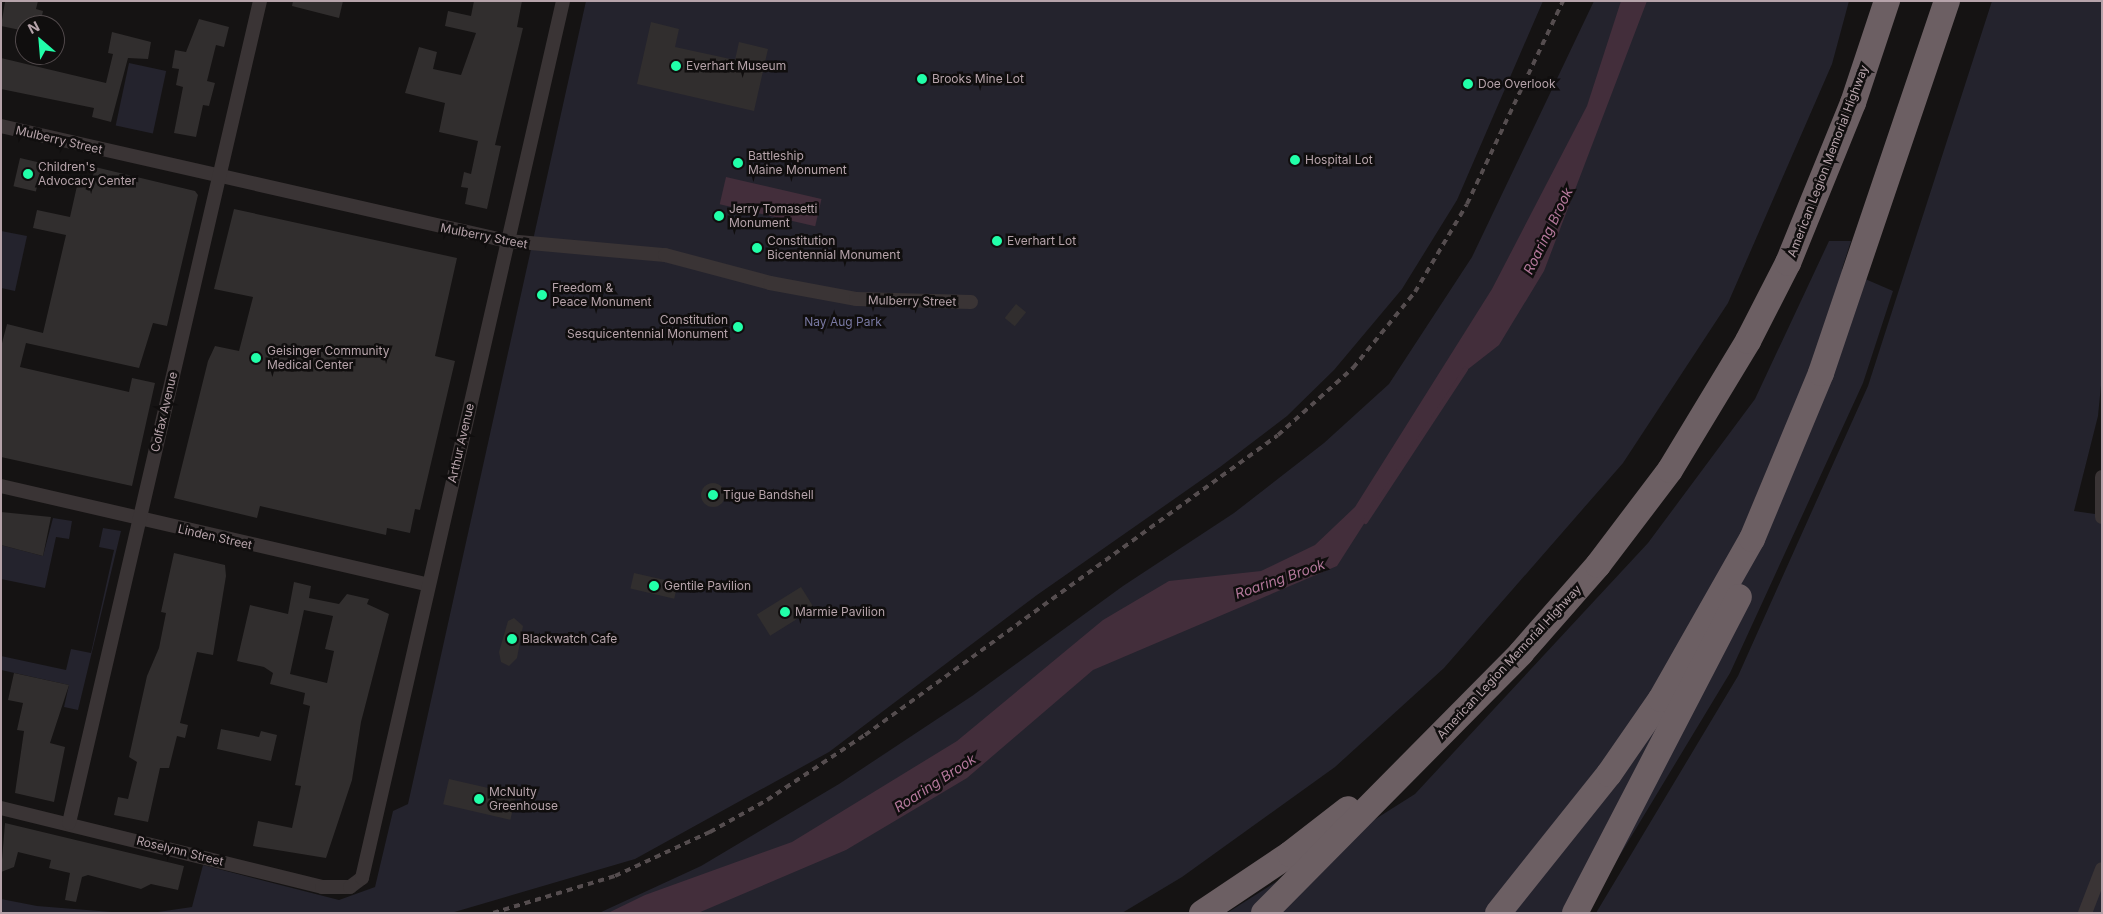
<!DOCTYPE html>
<style>
body{margin:0}
#map{position:relative;width:2103px;height:914px;overflow:hidden;background:#151313;font-family:Inter,sans-serif}
div>[style]{position:absolute}
.green>*{inset:0;background:#24232d;transform-origin:0 0}
.water>*{inset:0;background:#432e3b;transform-origin:0 0}
.stream>*{height:5px;margin:-2.5px;padding:0 2.5px;transform-origin:2.5px;border-radius:2.5px;background:#432e3b}
.building>*{inset:0;background:#312e2e;transform-origin:0 0}
.round{border-radius:50%}
.minor>*{height:14px;margin:-7px;padding:0 7px;transform-origin:7px;border-radius:7px;background:#3a3435}
.motorway>*{height:26px;margin:-13px;padding:0 13px;transform-origin:13px;border-radius:13px;background:#6c5f63}
.rail>*{height:4px;margin-top:-2px;transform-origin:0;background:repeating-linear-gradient(90deg,#554d4f 0 6px,transparent 0 11px)}
.dots>*{width:14px;height:14px;translate:-50% -50%;box-sizing:border-box;border:2px solid #100e0e;border-radius:50%}
span{translate:-50% -50%;white-space:nowrap;text-align:center;line-height:1.15;-webkit-text-stroke:5px #100e0e;paint-order:stroke}
.poi-label{font-size:12px;color:#b6a3aa}
.left{translate:0 -50%;text-align:left}
.right{translate:-100% -50%;text-align:right}
.street-label{font-size:12px;color:#b6a3aa}
.park-label{font-size:12px;color:#7979a3}
.water-label{font-size:14px;color:#b4789b;font-style:italic}
.frame{position:absolute;inset:0;border:2px solid #b6a3aa;pointer-events:none}
.north{position:absolute;left:15px;top:15px;width:50px;height:50px;box-sizing:border-box;background:#100e0e;border:1px solid #524a4c;border-radius:50%;rotate:333deg;font-size:14px;font-weight:700;line-height:20px;text-align:center;color:#b6a3aa}
.north::after{content:'';display:block;margin:auto;width:18px;height:22px;background:#21ffa9;clip-path:polygon(50% 0,100% 100%,50% 72%,0 100%)}
</style>
<div id="map">
<div class="green">
<div style="clip-path:polygon(586px 1px,1543px 1px,1457px 200px,1402px 289px,1334px 370px,1287px 416px,1220px 467px,1037px 595px,829px 752px,635px 859px,451px 913px,151px 913px,192px 907px,203px 865px,339px 900px,375px 887px,393px 811px,408px 804px)"></div>
<div style="clip-path:polygon(1594px 1px,1849px 1px,1832px 64px,1728px 303px,1623px 463px,1444px 668px,1335px 767px,1182px 877px,1122px 913px,599px 913px,701px 866px,839px 784px,972px 696px,1123px 586px,1234px 513px,1324px 443px,1389px 384px,1472px 257px)"></div>
<div style="clip-path:polygon(1992px 1px,2102px 1px,2102px 375px,2098px 416px,2074px 511px,2102px 515px,2102px 913px,1596px 913px,1738px 676px,1868px 386px)"></div>
<div style="left:129px;top:63px;width:38px;height:64px;rotate:12deg"></div>
<div style="clip-path:polygon(1px 231px,27px 236px,15px 291px,1px 288px)"></div>
<div style="clip-path:polygon(1829px 241px,1851px 241px,1842px 269px,1893px 291px,1863px 383px,1730px 673px,1585px 913px,1227px 913px,1415px 794px,1648px 543px,1755px 399px)"></div>
<div style="clip-path:polygon(53px 518px,72px 521px,69px 539px,56px 537px,45px 588px,1px 579px,1px 545px,43px 556px)"></div>
<div style="clip-path:polygon(103px 528px,121px 531px,78px 710px,64px 707px,69px 685px,1px 670px,1px 656px,66px 670px,71px 649px,91px 653px,114px 550px,99px 547px)"></div>
<div style="clip-path:polygon(1px 899px,37px 906px,124px 913px,1px 913px)"></div>
</div>
<div class="water">
<div style="clip-path:polygon(1621px 1px,1647px 1px,1544px 271px,1499px 345px,1458px 377px,1337px 566px,1093px 670px,967px 778px,846px 850px,698px 913px,608px 913px,645px 895px,792px 842px,957px 741px,1103px 620px,1169px 581px,1261px 571px,1315px 545px,1355px 507px,1492px 289px,1587px 106px)"></div>
<div style="left:726px;top:177px;width:98px;height:28px;rotate:13deg"></div>
</div>
<div class="stream">
<div style="left:1365px;top:521px;width:182px;rotate:-56.7deg"></div>
</div>
<div class="building">
<div style="clip-path:polygon(38px 1px,36px 9px,43px 11px,40px 25px,25px 25px,25px 31px,1px 26px,5px 2px)"></div>
<div style="clip-path:polygon(293px 1px,343px 1px,339px 18px,292px 6px)"></div>
<div style="clip-path:polygon(474px 1px,522px 1px,517px 27px,523px 28px,495px 145px,501px 146px,487px 209px,465px 204px,468px 188px,461px 187px,464px 172px,471px 174px,478px 141px,439px 132px,445px 103px,405px 93px,419px 47px,437px 52px,433px 69px,461px 75px,476px 33px,445px 26px,448px 11px,471px 16px)"></div>
<div style="clip-path:polygon(199px 19px,229px 27px,224px 47px,216px 45px,207px 81px,215px 83px,209px 106px,203px 105px,196px 137px,174px 133px,183px 87px,176px 85px,179px 69px,172px 68px,175px 50px,186px 52px)"></div>
<div style="clip-path:polygon(651px 22px,679px 29px,675px 47px,735px 60px,739px 42px,768px 49px,754px 111px,637px 84px)"></div>
<div style="clip-path:polygon(112px 32px,151px 42px,148px 59px,128px 58px,111px 122px,92px 117px,94px 108px,1px 89px,1px 58px,106px 83px,113px 54px,108px 53px)"></div>
<div style="left:20px;top:158px;width:23px;height:29px;rotate:13deg"></div>
<div style="clip-path:polygon(95px 167px,195px 191px,198px 195px,167px 326px,153px 323px,139px 368px,26px 343px,20px 367px,129px 392px,132px 378px,155px 383px,132px 486px,1px 457px,1px 347px,7px 324px,43px 333px,66px 235px,33px 228px,37px 210px,70px 217px,79px 177px,92px 180px)"></div>
<div style="clip-path:polygon(234px 209px,457px 258px,435px 356px,455px 361px,420px 510px,415px 509px,410px 533px,387px 528px,386px 535px,260px 506px,257px 518px,174px 498px,208px 361px,215px 346px,239px 351px,253px 297px,214px 289px)"></div>
<div style="left:1016px;top:304px;width:13px;height:18px;rotate:39deg"></div>
<div class="round" style="left:701px;top:483px;width:24px;height:24px"></div>
<div style="clip-path:polygon(1px 512px,51px 517px,43px 556px,1px 545px)"></div>
<div style="clip-path:polygon(174px 553px,225px 565px,226px 576px,213px 655px,197px 652px,180px 723px,188px 725px,185px 738px,177px 736px,169px 768px,160px 768px,148px 822px,114px 815px,118px 797px,128px 799px,137px 762px,129px 757px,147px 676px,159px 648px,166px 613px,161px 612px)"></div>
<div style="left:634px;top:573px;width:45px;height:16px;rotate:13deg"></div>
<div style="clip-path:polygon(evenodd,294px 582px,311px 586px,309px 598px,339px 604px,347px 594px,369px 599px,367px 604px,389px 614px,361px 722px,352px 780px,326px 858px,253px 846px,258px 821px,292px 828px,301px 786px,295px 785px,310px 706px,303px 704px,305px 693px,270px 684px,273px 673px,264px 667px,237px 661px,250px 605px,288px 614px,294px 582px,304px 610px,333px 616px,325px 649px,334px 651px,327px 683px,290px 674px,304px 610px)"></div>
<div style="left:801px;top:587px;width:25px;height:52px;rotate:58deg"></div>
<div style="clip-path:polygon(514px 618px,523px 626px,517px 658px,509px 666px,501px 662px,499px 652px,508px 621px)"></div>
<div style="clip-path:polygon(14px 673px,69px 685px,50px 743px,65px 747px,54px 802px,15px 793px,24px 731px,17px 730px,23px 703px,8px 700px)"></div>
<div style="clip-path:polygon(221px 729px,259px 737px,261px 731px,277px 735px,271px 761px,217px 749px)"></div>
<div style="left:449px;top:779px;width:69px;height:26px;rotate:13deg"></div>
<div style="clip-path:polygon(5px 823px,184px 866px,178px 890px,151px 884px,141px 889px,88px 875px,82px 877px,76px 902px,65px 900px,70px 873px,49px 868px,51px 860px,18px 852px,14px 867px,1px 872px)"></div>
</div>
<div class="minor">
<div style="left:1px;top:126px;width:519px;rotate:12.8deg"></div>
<div style="left:507px;top:241px;width:159px;rotate:5.1deg"></div>
<div style="left:665px;top:255px;width:109px;rotate:14.9deg"></div>
<div style="left:770px;top:283px;width:87px;rotate:10.5deg"></div>
<div style="left:856px;top:299px;width:115px;rotate:1.5deg"></div>
<div style="left:2102px;top:477px;width:40px;rotate:90deg"></div>
<div style="left:1px;top:486px;width:439px;rotate:13deg"></div>
<div style="left:1px;top:808px;width:331px;rotate:13.8deg"></div>
<div style="left:322px;top:887px;width:28px"></div>
<div style="left:350px;top:887px;width:15px;rotate:-37deg"></div>
<div style="left:362px;top:878px;width:900px;rotate:-77.09deg"></div>
<div style="left:69px;top:823px;width:844px;rotate:-76.92deg"></div>
<div style="left:2085px;top:913px;width:47px;rotate:-68.9deg"></div>
</div>
<div class="motorway">
<div style="left:1202px;top:913px;width:106px;rotate:-33.8deg"></div>
<div style="left:1290px;top:854px;width:73px;rotate:-37.8deg"></div>
<div style="left:1264px;top:913px;width:366px;rotate:-45.3deg"></div>
<div style="left:1521px;top:653px;width:117px;rotate:-48.8deg"></div>
<div style="left:1598px;top:565px;width:119px;rotate:-52.8deg"></div>
<div style="left:1670px;top:470px;width:151px;rotate:-58.8deg"></div>
<div style="left:1748px;top:341px;width:88px;rotate:-62.9deg"></div>
<div style="left:1788px;top:263px;width:173px;rotate:-67.9deg"></div>
<div style="left:1853px;top:103px;width:108px;rotate:-71.6deg"></div>
<div style="left:1498px;top:913px;width:178px;rotate:-51.4deg"></div>
<div style="left:1609px;top:774px;width:91px;rotate:-55.3deg"></div>
<div style="left:1661px;top:699px;width:184px;rotate:-60.4deg"></div>
<div style="left:1752px;top:539px;width:180px;rotate:-67.4deg"></div>
<div style="left:1821px;top:373px;width:393px;rotate:-71.3deg"></div>
<div style="left:1575px;top:913px;width:356px;rotate:-62.6deg"></div>
</div>
<div class="rail">
<div style="left:493px;top:913px;width:127px;rotate:-16.9deg"></div>
<div style="left:615px;top:876px;width:105px;rotate:-24.9deg"></div>
<div style="left:710px;top:832px;width:65px;rotate:-29.3deg"></div>
<div style="left:767px;top:800px;width:118px;rotate:-33.6deg"></div>
<div style="left:865px;top:735px;width:510px;rotate:-35.99deg"></div>
<div style="left:1278px;top:435px;width:101px;rotate:-41.8deg"></div>
<div style="left:1353px;top:368px;width:98px;rotate:-50.8deg"></div>
<div style="left:1415px;top:292px;width:102px;rotate:-59.4deg"></div>
<div style="left:1467px;top:204px;width:225px;rotate:-64.7deg"></div>
</div>
<div class="dots">
<div style="left:676px;top:66px;background:#21ffa9"></div>
<div style="left:922px;top:79px;background:#21ffa9"></div>
<div style="left:1468px;top:84px;background:#21ffa9"></div>
<div style="left:1295px;top:160px;background:#21ffa9"></div>
<div style="left:738px;top:163px;background:#21ffa9"></div>
<div style="left:28px;top:174px;background:#21ffa9"></div>
<div style="left:719px;top:216px;background:#21ffa9"></div>
<div style="left:997px;top:241px;background:#21ffa9"></div>
<div style="left:757px;top:248px;background:#21ffa9"></div>
<div style="left:542px;top:295px;background:#21ffa9"></div>
<div style="left:738px;top:327px;background:#21ffa9"></div>
<div style="left:256px;top:358px;background:#21ffa9"></div>
<div style="left:713px;top:495px;background:#21ffa9"></div>
<div style="left:654px;top:586px;background:#21ffa9"></div>
<div style="left:785px;top:612px;background:#21ffa9"></div>
<div style="left:512px;top:639px;background:#21ffa9"></div>
<div style="left:479px;top:799px;background:#21ffa9"></div>
</div>
<div class="poi-label">
<span class="left" style="left:686px;top:66px">Everhart Museum</span>
<span class="left" style="left:932px;top:79px">Brooks Mine Lot</span>
<span class="left" style="left:1478px;top:84px">Doe Overlook</span>
<span class="left" style="left:748px;top:163px">Battleship<br>Maine Monument</span>
<span class="left" style="left:1305px;top:160px">Hospital Lot</span>
<span class="left" style="left:38px;top:174px">Children's<br>Advocacy Center</span>
<span class="left" style="left:729px;top:216px">Jerry Tomasetti<br>Monument</span>
<span class="left" style="left:767px;top:248px">Constitution<br>Bicentennial Monument</span>
<span class="left" style="left:1007px;top:241px">Everhart Lot</span>
<span class="left" style="left:552px;top:295px">Freedom &amp;<br>Peace Monument</span>
<span class="right" style="left:728px;top:327px">Constitution<br>Sesquicentennial Monument</span>
<span class="left" style="left:267px;top:358px">Geisinger Community<br>Medical Center</span>
<span class="left" style="left:723px;top:495px">Tigue Bandshell</span>
<span class="left" style="left:664px;top:586px">Gentile Pavilion</span>
<span class="left" style="left:795px;top:612px">Marmie Pavilion</span>
<span class="left" style="left:522px;top:639px">Blackwatch Cafe</span>
<span class="left" style="left:489px;top:799px">McNulty<br>Greenhouse</span>
</div>
<div class="street-label">
<span style="left:59px;top:140px;rotate:13deg">Mulberry Street</span>
<span style="left:1828px;top:161px;rotate:-69deg">American Legion Memorial Highway</span>
<span style="left:484px;top:236px;rotate:11deg">Mulberry Street</span>
<span style="left:912px;top:301px;rotate:1deg">Mulberry Street</span>
<span style="left:164px;top:412px;rotate:-77deg">Colfax Avenue</span>
<span style="left:461px;top:443px;rotate:-77deg">Arthur Avenue</span>
<span style="left:215px;top:537px;rotate:13deg">Linden Street</span>
<span style="left:1509px;top:662px;rotate:-47deg">American Legion Memorial Highway</span>
<span style="left:180px;top:851px;rotate:14deg">Roselynn Street</span>
</div>
<div class="park-label">
<span style="left:843px;top:322px">Nay Aug Park</span>
</div>
<div class="water-label">
<span style="left:1548px;top:231px;rotate:-64deg">Roaring Brook</span>
<span style="left:1280px;top:579px;rotate:-19deg">Roaring Brook</span>
<span style="left:935px;top:783px;rotate:-33deg">Roaring Brook</span>
</div>
<div class="frame"></div>
<div class="north">N</div>
</div>
